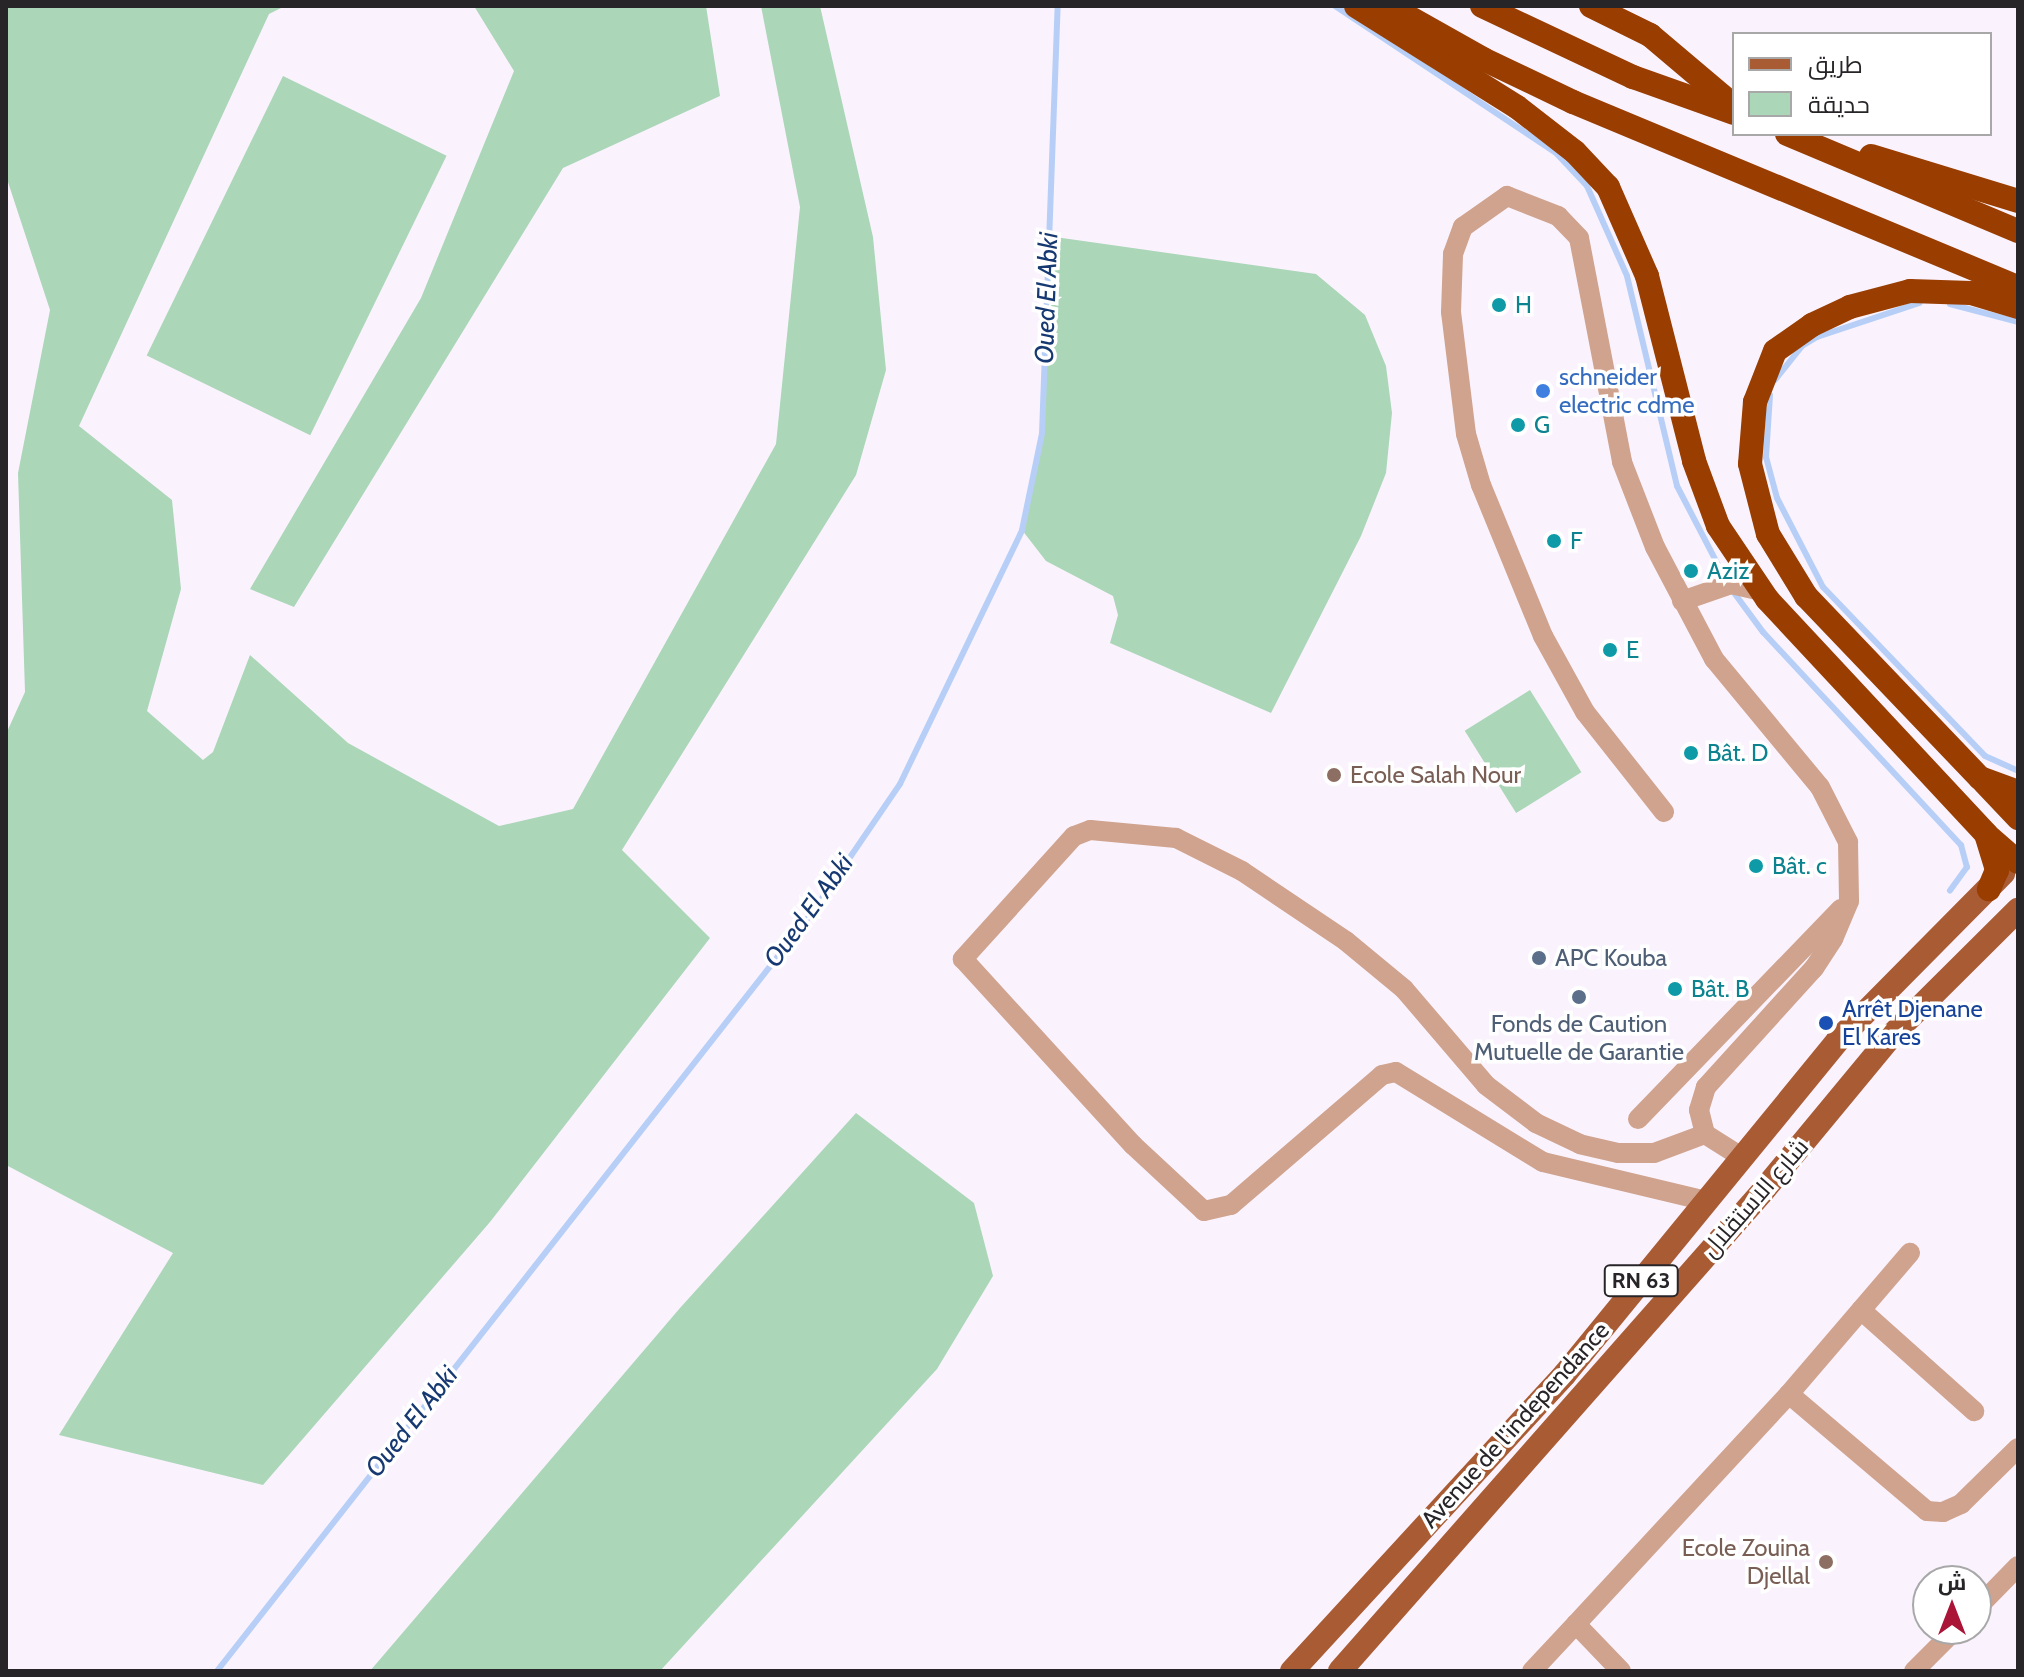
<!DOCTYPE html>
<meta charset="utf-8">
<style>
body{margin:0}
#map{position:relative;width:2024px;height:1677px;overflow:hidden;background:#faf3fe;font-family:Cabin,Cairo,sans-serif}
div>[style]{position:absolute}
.green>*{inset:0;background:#abd6b8;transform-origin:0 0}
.stream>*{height:6px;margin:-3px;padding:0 3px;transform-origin:3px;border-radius:3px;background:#b7cff7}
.minor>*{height:20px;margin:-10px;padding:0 10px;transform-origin:10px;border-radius:10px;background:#d0a38e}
.primary>*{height:24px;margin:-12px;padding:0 12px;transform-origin:12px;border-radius:12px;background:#a95b33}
.motorway>*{height:24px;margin:-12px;padding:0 12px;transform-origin:12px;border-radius:12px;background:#993e00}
.dots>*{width:22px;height:22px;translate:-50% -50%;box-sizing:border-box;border:4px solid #fff;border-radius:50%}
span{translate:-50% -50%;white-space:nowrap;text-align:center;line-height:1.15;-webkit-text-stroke:7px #fff;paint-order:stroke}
.shield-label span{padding:2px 6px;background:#fff;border:2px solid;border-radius:6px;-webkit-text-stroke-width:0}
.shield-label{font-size:22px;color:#282529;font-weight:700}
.culture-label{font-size:24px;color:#0d838f}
.left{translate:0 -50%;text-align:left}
.shop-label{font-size:24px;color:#366cbe}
.education-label{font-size:24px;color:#785e54}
.right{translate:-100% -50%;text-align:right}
.service-label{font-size:24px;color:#4e5e75}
.transit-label{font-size:24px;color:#164399}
.street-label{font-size:24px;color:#282529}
.water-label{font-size:26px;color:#173972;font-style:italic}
.frame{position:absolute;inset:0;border:8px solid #282529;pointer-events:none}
.legend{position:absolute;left:1732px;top:32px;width:260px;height:104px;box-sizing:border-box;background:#fff;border:2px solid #a9a8a9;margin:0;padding:10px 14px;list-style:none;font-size:24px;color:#282529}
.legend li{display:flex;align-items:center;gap:16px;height:40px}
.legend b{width:40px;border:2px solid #a9a8a9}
.north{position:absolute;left:1912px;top:1565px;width:80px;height:80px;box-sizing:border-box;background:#fff;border:2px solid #a9a8a9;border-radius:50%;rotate:0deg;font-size:22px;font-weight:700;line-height:32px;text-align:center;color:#282529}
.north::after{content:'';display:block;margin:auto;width:28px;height:36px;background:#aa1436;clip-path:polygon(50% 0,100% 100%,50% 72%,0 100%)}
</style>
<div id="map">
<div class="green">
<div style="clip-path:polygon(6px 6px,285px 6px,269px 14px,79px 426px,172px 500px,181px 589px,147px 711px,203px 760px,213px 752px,250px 655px,348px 743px,499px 826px,573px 809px,776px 444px,800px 207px,761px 6px,820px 6px,873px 237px,886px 370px,856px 475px,622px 850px,710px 938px,490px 1222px,263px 1485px,59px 1435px,173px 1253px,6px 1165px,6px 734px,25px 692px,18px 473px,50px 310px,6px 176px)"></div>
<div style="clip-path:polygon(474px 6px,706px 6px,720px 96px,563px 168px,294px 607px,250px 589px,421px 298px,514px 71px)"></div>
<div style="left:283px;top:76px;width:182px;height:311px;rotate:26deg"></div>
<div style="clip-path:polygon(1048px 236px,1316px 274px,1365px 315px,1386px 366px,1392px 413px,1386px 473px,1361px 536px,1271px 713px,1110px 643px,1118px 615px,1113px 596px,1046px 561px,1022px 530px,1042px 433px)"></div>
<div style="left:1530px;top:690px;width:97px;height:77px;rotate:58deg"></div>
<div style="clip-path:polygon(856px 1113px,974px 1203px,993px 1276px,937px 1369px,660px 1671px,370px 1671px,680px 1308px)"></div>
</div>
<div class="stream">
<div style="left:1335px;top:6px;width:265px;rotate:33.6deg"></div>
<div style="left:1556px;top:153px;width:45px;rotate:46.8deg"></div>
<div style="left:1587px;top:186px;width:98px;rotate:66deg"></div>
<div style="left:1627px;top:276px;width:216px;rotate:76.6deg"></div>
<div style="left:1677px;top:486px;width:106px;rotate:62.5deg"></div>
<div style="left:1950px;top:304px;width:70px;rotate:14.8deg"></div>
<div style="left:1775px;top:380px;width:43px;rotate:-51.5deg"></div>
<div style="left:1802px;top:346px;width:17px;rotate:-31deg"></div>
<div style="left:1817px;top:337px;width:108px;rotate:-18.4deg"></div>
<div style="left:1770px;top:395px;width:62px;rotate:93.7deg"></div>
<div style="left:1766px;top:457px;width:42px;rotate:75deg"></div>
<div style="left:1777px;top:498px;width:100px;rotate:62.7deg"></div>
<div style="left:1823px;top:587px;width:234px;rotate:46.2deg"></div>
<div style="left:1985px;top:756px;width:36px;rotate:24deg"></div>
<div style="left:1732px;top:590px;width:52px;rotate:53.6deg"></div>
<div style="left:1763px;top:632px;width:291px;rotate:47.1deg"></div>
<div style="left:1961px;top:845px;width:23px;rotate:75deg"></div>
<div style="left:1967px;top:867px;width:29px;rotate:126deg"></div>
<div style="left:217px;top:1671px;width:964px;rotate:-51.87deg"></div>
<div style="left:812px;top:913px;width:156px;rotate:-55.7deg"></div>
<div style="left:900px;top:784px;width:282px;rotate:-64.3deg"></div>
<div style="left:1022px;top:530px;width:99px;rotate:-78.3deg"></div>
<div style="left:1042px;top:433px;width:427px;rotate:-87.9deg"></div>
</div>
<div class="minor">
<div style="left:1682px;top:601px;width:52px;rotate:-19.1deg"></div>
<div style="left:1731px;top:584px;width:31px;rotate:13deg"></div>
<div style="left:1664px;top:812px;width:127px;rotate:-128.3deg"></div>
<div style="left:1585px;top:712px;width:87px;rotate:-118.9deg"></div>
<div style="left:1543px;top:636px;width:163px;rotate:-112.3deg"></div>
<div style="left:1481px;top:485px;width:53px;rotate:-106.4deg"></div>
<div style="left:1466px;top:434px;width:123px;rotate:-97deg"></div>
<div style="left:1451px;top:312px;width:58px;rotate:-88deg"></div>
<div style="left:1453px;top:254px;width:29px;rotate:-70deg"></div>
<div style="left:1463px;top:227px;width:54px;rotate:-35.2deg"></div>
<div style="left:1507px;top:196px;width:55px;rotate:21.4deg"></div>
<div style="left:1558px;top:216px;width:30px;rotate:46deg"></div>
<div style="left:1579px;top:238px;width:228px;rotate:79.1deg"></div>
<div style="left:1622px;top:462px;width:91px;rotate:68.8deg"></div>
<div style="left:1655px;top:547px;width:127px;rotate:62.2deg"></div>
<div style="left:1714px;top:659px;width:166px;rotate:50.4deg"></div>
<div style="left:1820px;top:787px;width:62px;rotate:63deg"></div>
<div style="left:1848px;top:842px;width:59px;rotate:89deg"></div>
<div style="left:1849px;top:901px;width:41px;rotate:112.8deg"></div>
<div style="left:1833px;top:939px;width:35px;rotate:123deg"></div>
<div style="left:1814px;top:968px;width:161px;rotate:132.2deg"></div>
<div style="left:1706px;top:1087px;width:24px;rotate:107deg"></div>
<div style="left:1699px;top:1110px;width:25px;rotate:76deg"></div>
<div style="left:1705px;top:1134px;width:45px;rotate:32.3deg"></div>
<div style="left:1638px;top:1119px;width:292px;rotate:-46deg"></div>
<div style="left:1705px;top:1134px;width:54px;rotate:159.6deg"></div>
<div style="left:1654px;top:1153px;width:36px;rotate:180deg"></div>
<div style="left:1618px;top:1153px;width:39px;rotate:-167deg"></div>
<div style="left:1580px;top:1144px;width:49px;rotate:-154.5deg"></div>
<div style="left:1536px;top:1123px;width:63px;rotate:-142.8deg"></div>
<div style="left:1486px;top:1085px;width:126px;rotate:-130.5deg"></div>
<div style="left:1404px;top:989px;width:75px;rotate:-140.4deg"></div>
<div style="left:1346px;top:941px;width:125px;rotate:-146.1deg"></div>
<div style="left:1242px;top:871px;width:74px;rotate:-153.4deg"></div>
<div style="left:1176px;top:838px;width:86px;rotate:-174.7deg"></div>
<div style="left:1090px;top:830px;width:17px;rotate:159deg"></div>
<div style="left:1074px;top:836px;width:166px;rotate:132.1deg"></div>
<div style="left:963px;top:959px;width:252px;rotate:47.6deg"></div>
<div style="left:1133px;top:1145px;width:97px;rotate:42.9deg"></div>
<div style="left:1204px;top:1211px;width:28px;rotate:-13deg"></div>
<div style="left:1231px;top:1205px;width:199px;rotate:-40.7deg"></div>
<div style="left:1382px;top:1075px;width:14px;rotate:-12deg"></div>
<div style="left:1396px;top:1072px;width:172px;rotate:31.5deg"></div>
<div style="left:1543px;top:1162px;width:169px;rotate:13.4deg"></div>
<div style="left:1861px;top:1310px;width:152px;rotate:41.8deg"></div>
<div style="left:1789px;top:1394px;width:181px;rotate:40.3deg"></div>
<div style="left:1927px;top:1511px;width:16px;rotate:4deg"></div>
<div style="left:1943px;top:1512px;width:20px;rotate:-24deg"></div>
<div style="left:1961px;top:1504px;width:80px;rotate:-44.5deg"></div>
<div style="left:1976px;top:1609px;width:60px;rotate:-45.7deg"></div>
<div style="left:1532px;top:1671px;width:64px;rotate:-46.9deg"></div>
<div style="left:1621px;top:1671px;width:65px;rotate:-133.8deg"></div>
<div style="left:1576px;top:1624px;width:313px;rotate:-47.2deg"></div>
<div style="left:1789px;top:1394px;width:186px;rotate:-49.4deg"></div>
<div style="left:1914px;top:1671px;width:59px;rotate:-45deg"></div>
</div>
<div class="primary">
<div style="left:1292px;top:1671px;width:403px;rotate:-47.4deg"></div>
<div style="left:1565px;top:1374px;width:431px;rotate:-50.7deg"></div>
<div style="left:1838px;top:1040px;width:235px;rotate:-45.3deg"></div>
<div style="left:1340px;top:1671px;width:640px;rotate:-48.61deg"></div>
<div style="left:1763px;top:1191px;width:201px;rotate:-50.4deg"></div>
<div style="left:1891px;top:1036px;width:179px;rotate:-44.8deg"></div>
</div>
<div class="motorway">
<div style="left:1356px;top:6px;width:190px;rotate:32.1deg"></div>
<div style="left:1517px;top:107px;width:73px;rotate:37.8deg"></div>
<div style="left:1575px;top:152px;width:48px;rotate:46.7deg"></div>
<div style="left:1608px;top:187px;width:97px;rotate:66.3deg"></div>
<div style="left:1647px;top:276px;width:191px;rotate:75.7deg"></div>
<div style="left:1694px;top:461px;width:69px;rotate:69.7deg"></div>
<div style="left:1718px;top:526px;width:88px;rotate:56.1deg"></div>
<div style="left:1767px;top:599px;width:321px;rotate:47deg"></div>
<div style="left:1986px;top:834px;width:38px;rotate:73deg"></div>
<div style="left:1997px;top:870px;width:21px;rotate:113deg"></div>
<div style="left:1389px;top:6px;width:108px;rotate:29.4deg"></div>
<div style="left:1483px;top:59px;width:100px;rotate:25.5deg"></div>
<div style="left:1573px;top:102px;width:482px;rotate:22.6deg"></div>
<div style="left:1482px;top:6px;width:167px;rotate:25.2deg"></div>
<div style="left:1633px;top:77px;width:107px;rotate:19.6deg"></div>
<div style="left:1591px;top:6px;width:66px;rotate:26.2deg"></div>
<div style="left:1650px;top:35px;width:110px;rotate:40.2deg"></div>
<div style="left:1787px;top:134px;width:251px;rotate:22.8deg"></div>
<div style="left:1871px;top:156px;width:154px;rotate:17deg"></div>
<div style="left:2018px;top:307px;width:49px;rotate:-163.4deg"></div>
<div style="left:1971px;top:293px;width:61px;rotate:-178.1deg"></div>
<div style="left:1910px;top:291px;width:62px;rotate:165.1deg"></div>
<div style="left:1850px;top:307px;width:42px;rotate:154.7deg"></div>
<div style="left:1812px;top:325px;width:45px;rotate:144.9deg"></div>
<div style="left:1775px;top:351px;width:55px;rotate:111.4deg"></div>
<div style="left:1755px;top:402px;width:62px;rotate:94.6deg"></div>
<div style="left:1750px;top:464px;width:72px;rotate:75.6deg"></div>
<div style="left:1768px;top:534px;width:73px;rotate:58.5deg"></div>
<div style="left:1806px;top:596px;width:252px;rotate:46.3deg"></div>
<div style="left:1980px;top:778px;width:40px;rotate:20.2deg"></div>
<div style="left:1984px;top:782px;width:50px;rotate:46.6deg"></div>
<div style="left:1988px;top:836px;width:40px;rotate:41deg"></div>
</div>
<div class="dots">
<div style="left:1499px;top:305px;background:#0f9aa8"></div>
<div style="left:1543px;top:391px;background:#3f7fe0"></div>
<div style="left:1518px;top:425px;background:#0f9aa8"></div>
<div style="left:1554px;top:541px;background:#0f9aa8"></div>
<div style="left:1691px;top:571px;background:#0f9aa8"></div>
<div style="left:1610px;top:650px;background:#0f9aa8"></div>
<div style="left:1691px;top:753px;background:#0f9aa8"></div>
<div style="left:1334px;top:775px;background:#8d6e63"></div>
<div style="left:1756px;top:866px;background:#0f9aa8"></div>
<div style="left:1539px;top:958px;background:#5c6f8a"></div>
<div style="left:1675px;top:989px;background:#0f9aa8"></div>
<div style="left:1579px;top:997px;background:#5c6f8a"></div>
<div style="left:1826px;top:1023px;background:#1a4fb4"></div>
<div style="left:1826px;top:1562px;background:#8d6e63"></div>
</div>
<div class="shield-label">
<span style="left:1641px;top:1281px">RN 63</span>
</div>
<div class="culture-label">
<span class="left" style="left:1515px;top:305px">H</span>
<span class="left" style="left:1534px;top:425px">G</span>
<span class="left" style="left:1570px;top:541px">F</span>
<span class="left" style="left:1707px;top:571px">Aziz</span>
<span class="left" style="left:1626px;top:650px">E</span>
<span class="left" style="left:1707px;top:753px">Bât. D</span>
<span class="left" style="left:1772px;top:866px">Bât. c</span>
<span class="left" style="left:1691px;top:989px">Bât. B</span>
</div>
<div class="shop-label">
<span class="left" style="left:1559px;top:391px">schneider<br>electric cdme</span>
</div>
<div class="education-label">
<span class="left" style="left:1350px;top:775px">Ecole Salah Nour</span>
<span class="right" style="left:1810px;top:1562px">Ecole Zouina<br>Djellal</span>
</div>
<div class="service-label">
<span class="left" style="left:1555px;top:958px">APC Kouba</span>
<span style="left:1579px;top:1038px">Fonds de Caution<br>Mutuelle de Garantie</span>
</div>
<div class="transit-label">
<span class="left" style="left:1842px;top:1023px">Arrêt Djenane<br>El Kares</span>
</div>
<div class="street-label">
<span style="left:1755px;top:1198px;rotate:-49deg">شارع الاستقلال</span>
<span style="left:1515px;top:1425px;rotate:-48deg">Avenue de l'independance</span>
</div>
<div class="water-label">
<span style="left:1047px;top:298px;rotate:-88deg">Oued El Abki</span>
<span style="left:809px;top:911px;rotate:-54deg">Oued El Abki</span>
<span style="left:412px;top:1422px;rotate:-52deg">Oued El Abki</span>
</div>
<div class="frame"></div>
<ul class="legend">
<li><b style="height:10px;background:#a95b33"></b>طريق</li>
<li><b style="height:22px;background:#abd6b8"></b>حديقة</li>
</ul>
<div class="north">ش</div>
</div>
